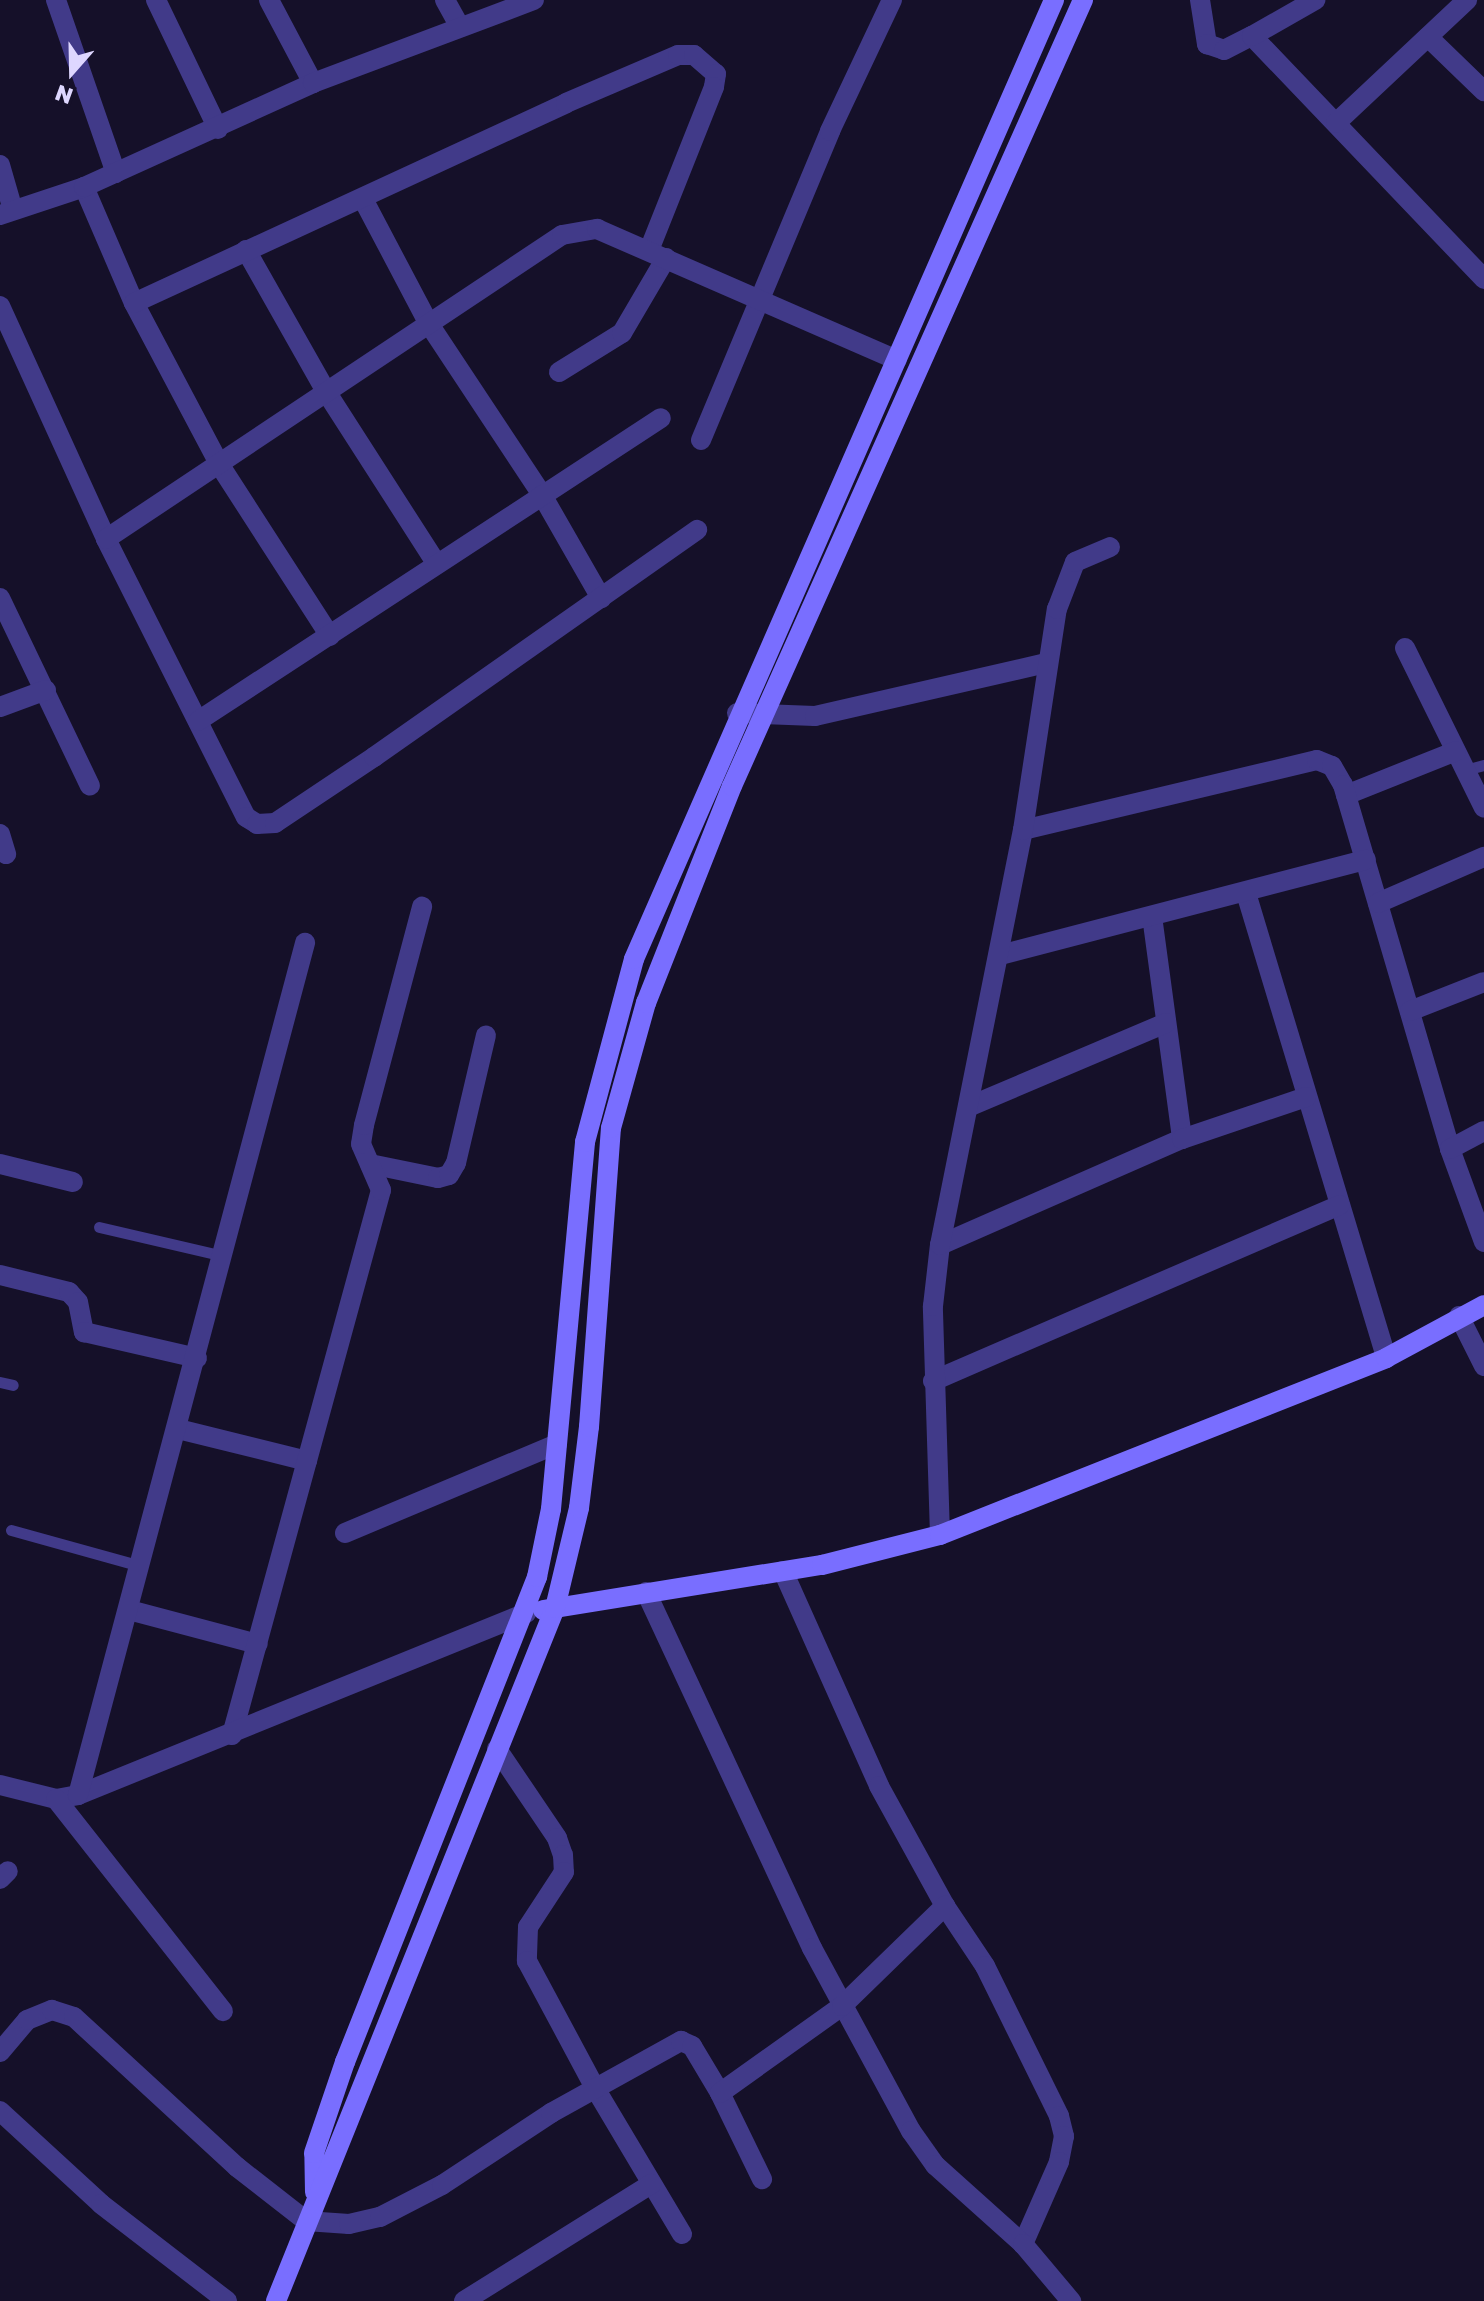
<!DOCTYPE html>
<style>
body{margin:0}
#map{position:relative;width:1484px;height:2301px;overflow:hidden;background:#151029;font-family:"Golos Text",sans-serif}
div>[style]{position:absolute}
.lane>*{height:11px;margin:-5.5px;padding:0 5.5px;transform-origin:5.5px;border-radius:5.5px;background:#413a89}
.street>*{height:20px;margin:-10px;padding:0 10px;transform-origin:10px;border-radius:10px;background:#413a89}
.secondary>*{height:20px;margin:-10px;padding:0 10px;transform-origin:10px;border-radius:10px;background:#796eff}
span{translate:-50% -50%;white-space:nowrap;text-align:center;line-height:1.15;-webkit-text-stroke:6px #151029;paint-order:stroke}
.north{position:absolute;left:32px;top:32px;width:80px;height:80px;-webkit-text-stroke:6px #151029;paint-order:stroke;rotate:200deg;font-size:22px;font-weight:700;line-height:32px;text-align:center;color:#ded7ff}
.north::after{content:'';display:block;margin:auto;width:28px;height:36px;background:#ded7ff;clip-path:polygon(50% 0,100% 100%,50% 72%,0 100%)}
</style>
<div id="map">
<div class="lane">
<div style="left:1465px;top:770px;width:20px;rotate:-15deg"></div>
<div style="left:99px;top:1227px;width:128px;rotate:13.1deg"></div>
<div style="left:0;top:1382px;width:13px;rotate:13deg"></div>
<div style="left:11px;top:1530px;width:135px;rotate:15.5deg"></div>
</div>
<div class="street">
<div style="left:56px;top:0;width:183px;rotate:70.9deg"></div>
<div style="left:156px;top:0;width:143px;rotate:64.3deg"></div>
<div style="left:269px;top:0;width:94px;rotate:62.1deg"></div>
<div style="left:445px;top:0;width:29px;rotate:61deg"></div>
<div style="left:1200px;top:0;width:45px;rotate:81deg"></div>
<div style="left:1207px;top:44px;width:18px;rotate:19deg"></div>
<div style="left:1224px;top:50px;width:31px;rotate:-27deg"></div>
<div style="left:1252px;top:36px;width:336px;rotate:46.3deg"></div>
<div style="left:1252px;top:36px;width:73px;rotate:-29.7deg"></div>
<div style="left:1428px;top:37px;width:78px;rotate:44deg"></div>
<div style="left:1336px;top:123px;width:180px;rotate:-43.2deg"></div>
<div style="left:0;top:165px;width:47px;rotate:73.9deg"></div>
<div style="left:84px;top:187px;width:126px;rotate:66.7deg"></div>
<div style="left:134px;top:303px;width:186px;rotate:62.1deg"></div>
<div style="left:221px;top:467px;width:201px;rotate:57.2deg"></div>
<div style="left:363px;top:199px;width:141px;rotate:62.2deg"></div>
<div style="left:429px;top:324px;width:205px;rotate:56.5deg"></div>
<div style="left:542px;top:495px;width:119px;rotate:60.2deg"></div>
<div style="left:0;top:215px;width:89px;rotate:-18.4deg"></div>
<div style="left:84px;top:187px;width:252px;rotate:-24.4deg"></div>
<div style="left:313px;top:83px;width:236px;rotate:-20.6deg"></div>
<div style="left:246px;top:250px;width:164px;rotate:60.5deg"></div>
<div style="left:327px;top:393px;width:202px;rotate:57.3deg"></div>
<div style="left:134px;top:303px;width:476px;rotate:-24.8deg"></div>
<div style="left:566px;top:103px;width:122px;rotate:-23.2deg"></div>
<div style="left:678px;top:55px;width:16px"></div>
<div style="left:694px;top:55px;width:29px;rotate:41deg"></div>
<div style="left:716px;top:74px;width:13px;rotate:99deg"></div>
<div style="left:714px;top:87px;width:175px;rotate:111.7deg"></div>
<div style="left:0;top:306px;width:256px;rotate:65.5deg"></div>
<div style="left:106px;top:539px;width:311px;rotate:63.3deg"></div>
<div style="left:246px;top:817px;width:13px;rotate:32deg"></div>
<div style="left:257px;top:824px;width:18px;rotate:-3deg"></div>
<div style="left:275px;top:823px;width:119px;rotate:-33.7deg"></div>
<div style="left:374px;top:757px;width:395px;rotate:-35.1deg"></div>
<div style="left:559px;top:372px;width:74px;rotate:-31.8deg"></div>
<div style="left:622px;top:333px;width:87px;rotate:-59.6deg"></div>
<div style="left:701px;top:440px;width:335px;rotate:-67.3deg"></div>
<div style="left:830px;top:131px;width:145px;rotate:-64.7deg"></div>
<div style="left:106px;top:539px;width:548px;rotate:-33.69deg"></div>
<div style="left:562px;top:235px;width:36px;rotate:-10deg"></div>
<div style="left:597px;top:229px;width:327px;rotate:23.6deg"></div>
<div style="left:0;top:598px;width:208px;rotate:64.4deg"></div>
<div style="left:1405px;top:648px;width:178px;rotate:63.7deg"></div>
<div style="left:0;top:707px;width:49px;rotate:-20.3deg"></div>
<div style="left:737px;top:713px;width:78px;rotate:2.2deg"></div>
<div style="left:815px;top:716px;width:237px;rotate:-12.9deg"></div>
<div style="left:198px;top:721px;width:553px;rotate:-33.2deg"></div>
<div style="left:1346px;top:795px;width:118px;rotate:-21.8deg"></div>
<div style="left:1023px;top:830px;width:302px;rotate:-13.4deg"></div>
<div style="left:1317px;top:760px;width:16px;rotate:22deg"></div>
<div style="left:1332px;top:766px;width:22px;rotate:60deg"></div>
<div style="left:1343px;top:785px;width:379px;rotate:73.6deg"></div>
<div style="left:1450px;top:1149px;width:99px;rotate:69.9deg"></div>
<div style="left:0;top:834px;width:21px;rotate:73deg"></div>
<div style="left:1246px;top:893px;width:486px;rotate:73.2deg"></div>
<div style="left:1378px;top:903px;width:116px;rotate:-23.5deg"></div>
<div style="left:1152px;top:916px;width:225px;rotate:82.3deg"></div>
<div style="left:1000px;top:955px;width:378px;rotate:-14.6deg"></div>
<div style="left:1410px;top:1011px;width:79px;rotate:-21.4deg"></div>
<div style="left:968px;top:1107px;width:215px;rotate:-23deg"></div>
<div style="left:1450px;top:1149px;width:38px;rotate:-28deg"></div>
<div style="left:0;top:1164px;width:75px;rotate:13.9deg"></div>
<div style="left:370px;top:1164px;width:69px;rotate:11.6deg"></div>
<div style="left:438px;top:1178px;width:11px;rotate:-15deg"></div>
<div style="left:449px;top:1175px;width:14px;rotate:-60deg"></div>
<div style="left:456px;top:1163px;width:131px;rotate:-76.8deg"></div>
<div style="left:940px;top:1245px;width:264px;rotate:-23.7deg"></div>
<div style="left:1182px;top:1139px;width:131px;rotate:-18.7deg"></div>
<div style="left:0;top:1275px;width:71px;rotate:13.8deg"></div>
<div style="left:69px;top:1292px;width:13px;rotate:48deg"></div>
<div style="left:78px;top:1302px;width:31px;rotate:79deg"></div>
<div style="left:84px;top:1332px;width:116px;rotate:13deg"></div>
<div style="left:1459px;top:1316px;width:56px;rotate:63.4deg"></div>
<div style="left:933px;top:1381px;width:443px;rotate:-23.4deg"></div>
<div style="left:178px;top:1429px;width:133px;rotate:13.9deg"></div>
<div style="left:345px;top:1533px;width:230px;rotate:-22.8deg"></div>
<div style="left:940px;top:1535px;width:229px;rotate:-91.8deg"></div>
<div style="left:933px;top:1306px;width:61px;rotate:-83.5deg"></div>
<div style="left:940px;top:1245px;width:423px;rotate:-78.7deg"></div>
<div style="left:1023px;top:830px;width:224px;rotate:-81.3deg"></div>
<div style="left:1057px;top:609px;width:50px;rotate:-69deg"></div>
<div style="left:1075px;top:562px;width:38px;rotate:-23deg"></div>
<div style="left:783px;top:1571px;width:235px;rotate:65.9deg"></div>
<div style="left:879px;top:1786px;width:137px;rotate:61.2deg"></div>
<div style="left:945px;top:1906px;width:72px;rotate:56.3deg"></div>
<div style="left:985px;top:1966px;width:167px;rotate:63.7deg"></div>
<div style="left:1059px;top:2116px;width:21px;rotate:76deg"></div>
<div style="left:1064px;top:2136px;width:26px;rotate:101deg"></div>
<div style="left:1059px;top:2162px;width:90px;rotate:113.7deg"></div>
<div style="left:646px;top:1592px;width:393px;rotate:65deg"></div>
<div style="left:812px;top:1948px;width:208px;rotate:61.6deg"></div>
<div style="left:911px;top:2131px;width:42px;rotate:54.8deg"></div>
<div style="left:935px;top:2165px;width:118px;rotate:41.9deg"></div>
<div style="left:1023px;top:2244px;width:75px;rotate:49.9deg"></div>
<div style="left:129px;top:1610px;width:133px;rotate:14.8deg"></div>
<div style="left:232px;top:1735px;width:565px;rotate:-74.71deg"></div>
<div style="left:381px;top:1190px;width:50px;rotate:-113.5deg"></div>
<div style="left:361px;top:1144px;width:19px;rotate:-81deg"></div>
<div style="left:364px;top:1125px;width:226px;rotate:-75.1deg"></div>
<div style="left:497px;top:1749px;width:107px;rotate:56deg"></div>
<div style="left:557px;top:1838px;width:18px;rotate:71deg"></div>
<div style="left:563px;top:1855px;width:17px;rotate:87deg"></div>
<div style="left:564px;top:1872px;width:66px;rotate:123.2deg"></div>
<div style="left:528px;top:1927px;width:34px;rotate:92deg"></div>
<div style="left:527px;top:1961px;width:144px;rotate:61.8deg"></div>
<div style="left:595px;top:2088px;width:170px;rotate:59.2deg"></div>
<div style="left:0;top:1785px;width:58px;rotate:14deg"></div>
<div style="left:56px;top:1799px;width:22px;rotate:-10deg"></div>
<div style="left:78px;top:1795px;width:484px;rotate:-22.1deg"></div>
<div style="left:78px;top:1795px;width:882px;rotate:-75.08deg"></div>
<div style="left:56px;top:1799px;width:270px;rotate:51.8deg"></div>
<div style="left:0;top:1879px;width:11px;rotate:-45deg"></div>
<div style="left:0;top:2052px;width:42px;rotate:-49.8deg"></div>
<div style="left:27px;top:2020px;width:27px;rotate:-22deg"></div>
<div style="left:52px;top:2010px;width:23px;rotate:18deg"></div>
<div style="left:74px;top:2017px;width:222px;rotate:42.6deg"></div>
<div style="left:237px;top:2167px;width:88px;rotate:38deg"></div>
<div style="left:306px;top:2221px;width:43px;rotate:4deg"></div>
<div style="left:349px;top:2224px;width:32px;rotate:-13deg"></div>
<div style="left:380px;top:2217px;width:70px;rotate:-27.3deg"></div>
<div style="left:442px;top:2185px;width:131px;rotate:-33.4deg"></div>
<div style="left:551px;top:2113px;width:149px;rotate:-29deg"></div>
<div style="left:681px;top:2041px;width:12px;rotate:24deg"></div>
<div style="left:692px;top:2046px;width:55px;rotate:59.2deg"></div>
<div style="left:720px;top:2093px;width:96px;rotate:64deg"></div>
<div style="left:720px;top:2093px;width:150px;rotate:-35.5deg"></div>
<div style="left:842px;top:2006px;width:144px;rotate:-44.2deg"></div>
<div style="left:0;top:2111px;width:137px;rotate:42.6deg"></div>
<div style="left:101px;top:2204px;width:159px;rotate:37.6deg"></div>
<div style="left:464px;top:2301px;width:221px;rotate:-32deg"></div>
</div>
<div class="secondary">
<div style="left:543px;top:1610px;width:283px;rotate:-9.2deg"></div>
<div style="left:822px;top:1565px;width:122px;rotate:-14.3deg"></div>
<div style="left:940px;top:1535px;width:480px;rotate:-21.6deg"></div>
<div style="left:1386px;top:1358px;width:111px;rotate:-28.4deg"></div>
<div style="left:315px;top:2192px;width:39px;rotate:-91deg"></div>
<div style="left:314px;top:2153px;width:96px;rotate:-71.2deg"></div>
<div style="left:345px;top:2062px;width:522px;rotate:-68.4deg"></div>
<div style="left:537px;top:1577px;width:69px;rotate:-78.4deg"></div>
<div style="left:551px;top:1509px;width:369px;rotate:-84.7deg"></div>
<div style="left:585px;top:1142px;width:189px;rotate:-75deg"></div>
<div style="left:634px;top:959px;width:1047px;rotate:-66.35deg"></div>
<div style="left:276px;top:2301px;width:747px;rotate:-68.07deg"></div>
<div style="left:555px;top:1608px;width:103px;rotate:-76.5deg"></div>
<div style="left:579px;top:1508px;width:82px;rotate:-83deg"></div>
<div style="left:589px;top:1427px;width:300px;rotate:-85.8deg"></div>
<div style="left:611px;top:1128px;width:130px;rotate:-74.4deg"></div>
<div style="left:646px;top:1003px;width:233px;rotate:-68.4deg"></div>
<div style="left:732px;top:786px;width:861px;rotate:-65.94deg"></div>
</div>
<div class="north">N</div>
</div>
